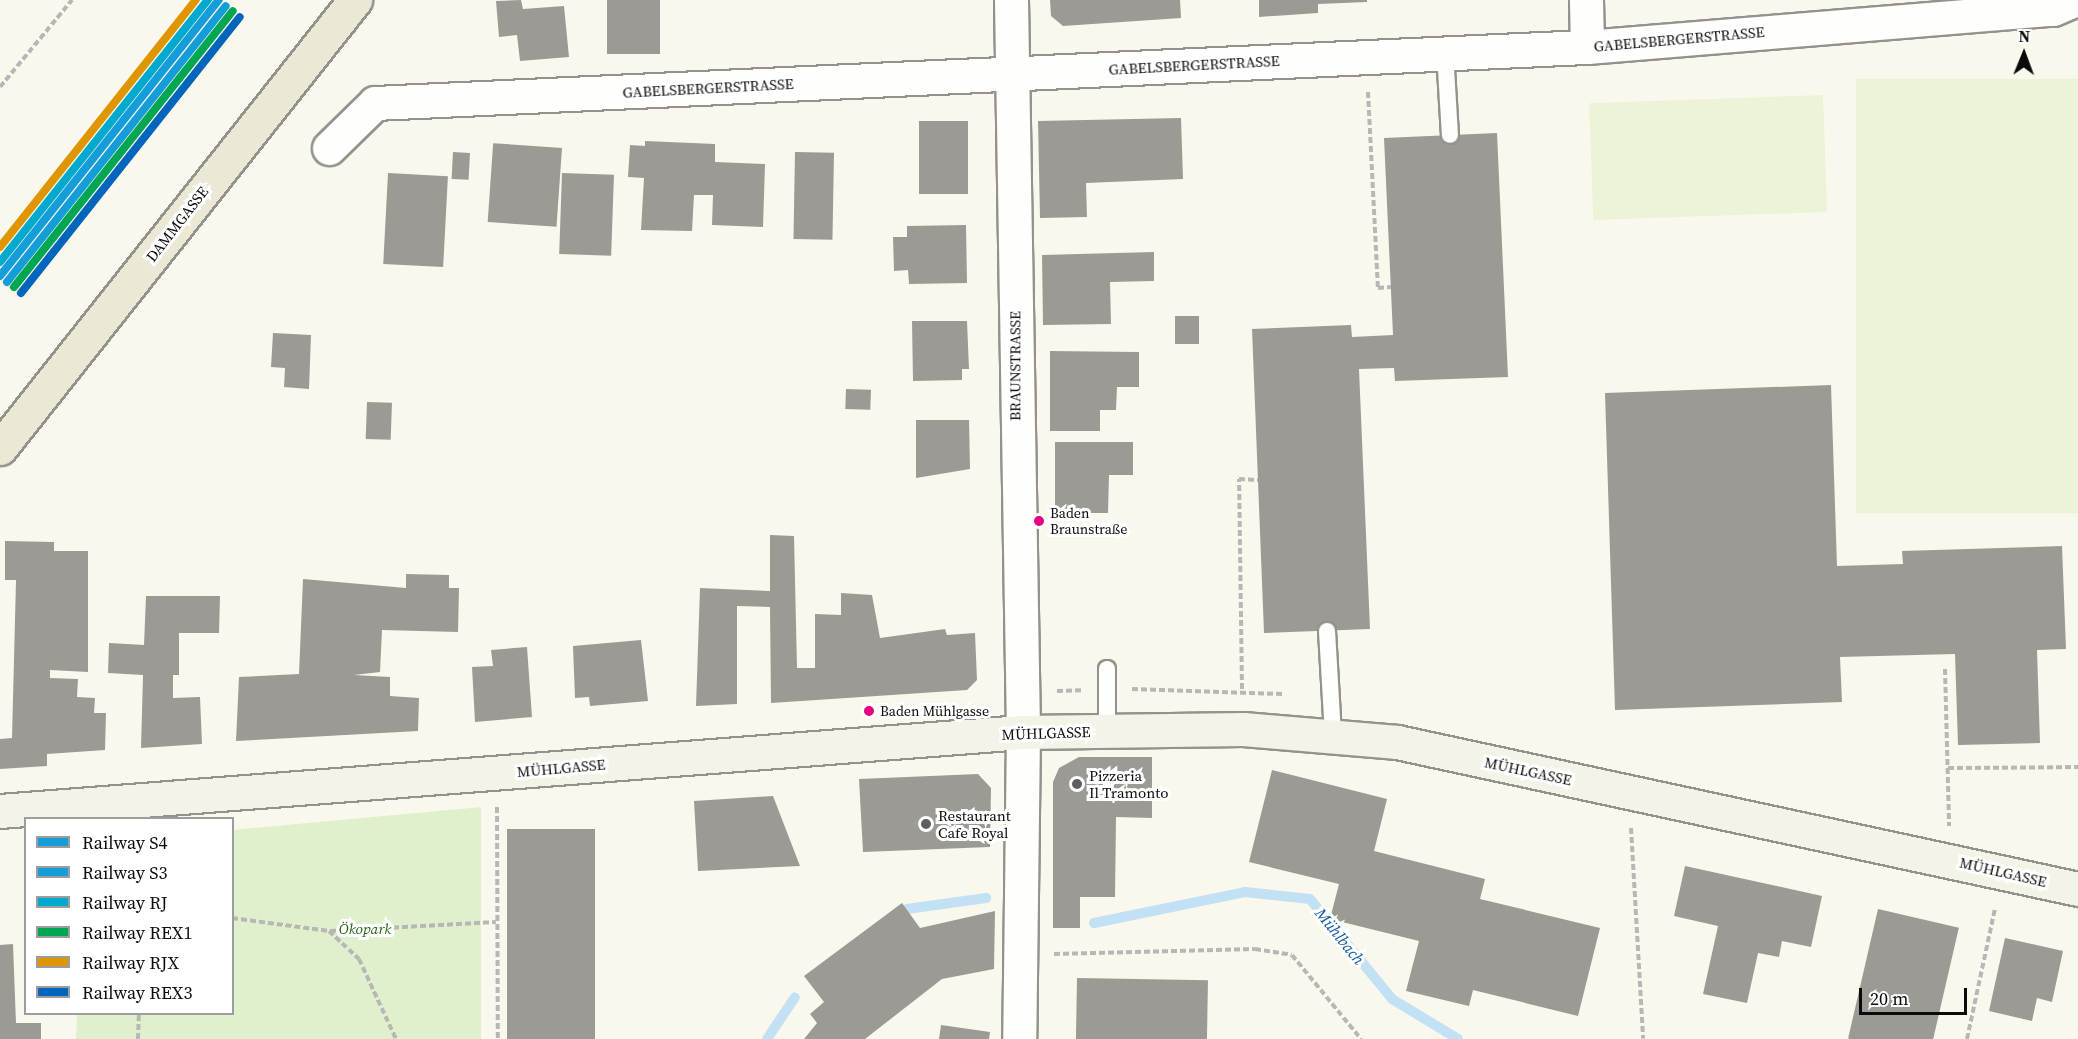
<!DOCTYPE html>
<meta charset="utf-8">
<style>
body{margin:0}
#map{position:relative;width:2078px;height:1039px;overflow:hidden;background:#faf8ed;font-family:"Source Serif 4",serif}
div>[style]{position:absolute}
.green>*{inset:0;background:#e1f0cc}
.pitch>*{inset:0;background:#ebf4d6;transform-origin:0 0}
.stream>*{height:10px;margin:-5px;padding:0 5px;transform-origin:5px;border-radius:5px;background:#c2e1f5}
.building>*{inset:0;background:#9c9a94;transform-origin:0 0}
.path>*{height:4px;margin-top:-2px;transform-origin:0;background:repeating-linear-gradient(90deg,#b7b7b5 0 6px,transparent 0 9px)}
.roads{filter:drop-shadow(2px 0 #93928d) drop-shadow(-2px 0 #93928d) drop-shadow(0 2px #93928d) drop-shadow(0 -2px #93928d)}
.lane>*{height:16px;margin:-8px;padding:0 8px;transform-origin:8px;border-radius:8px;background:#fefefc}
.street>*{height:33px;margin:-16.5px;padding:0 16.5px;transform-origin:16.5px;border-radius:16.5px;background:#fefefc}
.secondary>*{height:33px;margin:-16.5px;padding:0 16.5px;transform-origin:16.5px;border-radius:16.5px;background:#f4f3e7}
.primary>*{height:33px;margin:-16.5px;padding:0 16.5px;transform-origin:16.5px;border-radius:16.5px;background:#ece8d6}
.rail-1>*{height:8px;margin:-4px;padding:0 4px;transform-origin:4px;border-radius:4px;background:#159dd9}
.rail-2>*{height:8px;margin:-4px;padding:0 4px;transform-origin:4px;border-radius:4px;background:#159dd9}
.rail-3>*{height:8px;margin:-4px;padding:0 4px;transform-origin:4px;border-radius:4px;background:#00a9ce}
.rail-4>*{height:8px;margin:-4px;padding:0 4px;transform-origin:4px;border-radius:4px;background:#00a651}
.rail-5>*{height:8px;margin:-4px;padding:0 4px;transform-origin:4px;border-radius:4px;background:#df9601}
.rail-6>*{height:8px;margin:-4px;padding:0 4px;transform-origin:4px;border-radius:4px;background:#0065bd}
.dots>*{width:16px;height:16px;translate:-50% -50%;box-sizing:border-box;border:3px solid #fff;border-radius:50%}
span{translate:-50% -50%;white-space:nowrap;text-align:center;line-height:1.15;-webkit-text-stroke:6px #fff;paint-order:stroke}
.bus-label{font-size:14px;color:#0b0b0b}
.left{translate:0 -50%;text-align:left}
.street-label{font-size:15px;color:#0b0b0b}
.poi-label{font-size:15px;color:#0b0b0b}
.park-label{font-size:15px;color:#256419;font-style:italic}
.water-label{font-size:16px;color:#105aa0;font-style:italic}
.legend{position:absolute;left:24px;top:817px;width:210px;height:198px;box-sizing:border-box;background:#fff;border:2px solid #9d9d9d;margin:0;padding:8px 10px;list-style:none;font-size:18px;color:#0b0b0b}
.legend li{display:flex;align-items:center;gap:12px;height:30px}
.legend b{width:30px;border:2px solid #9d9d9d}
.north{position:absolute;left:1994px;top:24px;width:60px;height:60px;-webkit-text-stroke:4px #fff;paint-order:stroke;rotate:1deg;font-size:16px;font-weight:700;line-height:24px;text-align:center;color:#0b0b0b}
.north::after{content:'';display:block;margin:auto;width:21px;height:27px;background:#0b0b0b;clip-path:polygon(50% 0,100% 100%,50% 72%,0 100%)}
.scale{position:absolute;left:1859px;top:988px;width:108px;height:27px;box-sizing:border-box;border:3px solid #0b0b0b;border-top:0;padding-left:8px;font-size:18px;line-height:21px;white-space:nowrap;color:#0b0b0b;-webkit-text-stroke:4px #fff;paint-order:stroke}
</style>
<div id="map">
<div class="green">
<div style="clip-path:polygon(481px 807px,481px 1039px,76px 1039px,77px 1014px,232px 1014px,233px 830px)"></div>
</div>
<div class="pitch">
<div style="left:2078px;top:79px;width:434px;height:222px;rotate:90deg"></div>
<div style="left:1823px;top:95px;width:117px;height:234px;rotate:88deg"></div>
</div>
<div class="stream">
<div style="left:907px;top:909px;width:80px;rotate:-7.9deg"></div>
<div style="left:1094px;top:923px;width:154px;rotate:-11.6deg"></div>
<div style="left:1245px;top:892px;width:65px;rotate:6.1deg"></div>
<div style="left:1310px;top:899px;width:129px;rotate:50.6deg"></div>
<div style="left:1392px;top:999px;width:77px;rotate:31.2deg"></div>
<div style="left:767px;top:1039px;width:50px;rotate:-56.3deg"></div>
</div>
<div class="building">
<div style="clip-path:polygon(521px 0,523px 9px,564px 6px,569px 57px,520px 61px,517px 35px,499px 37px,496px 1px)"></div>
<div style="left:607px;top:0;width:53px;height:54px"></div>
<div style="clip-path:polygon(1050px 0,1180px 0,1181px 18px,1063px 26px,1051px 16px)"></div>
<div style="clip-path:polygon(1259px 0,1367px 0,1367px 2px,1318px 4px,1318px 13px,1259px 17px)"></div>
<div style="clip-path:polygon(1181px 118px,1183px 179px,1086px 183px,1087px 217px,1040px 218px,1038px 121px)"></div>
<div style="left:919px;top:121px;width:49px;height:73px"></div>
<div style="clip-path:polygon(1497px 133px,1508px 377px,1395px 381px,1394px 368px,1359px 369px,1370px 629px,1264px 633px,1252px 329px,1351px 325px,1352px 337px,1393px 335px,1384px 138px)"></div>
<div style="clip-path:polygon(645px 141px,715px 144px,715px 162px,765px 164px,763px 227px,712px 225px,713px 195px,694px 195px,692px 231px,641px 230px,644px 178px,628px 177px,630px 145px,645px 146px)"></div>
<div style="left:562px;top:148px;width:79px;height:69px;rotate:94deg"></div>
<div style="left:453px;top:152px;width:17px;height:27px;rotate:3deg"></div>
<div style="left:795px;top:152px;width:39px;height:87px;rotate:1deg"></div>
<div style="left:388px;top:173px;width:60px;height:91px;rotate:3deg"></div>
<div style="left:562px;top:173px;width:52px;height:81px;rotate:2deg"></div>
<div style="clip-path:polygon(966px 225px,967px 283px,909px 284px,908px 270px,894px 271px,893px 237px,907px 237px,907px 226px)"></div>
<div style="clip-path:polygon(1154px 252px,1154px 281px,1110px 282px,1111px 324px,1043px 325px,1042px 255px)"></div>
<div style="left:1175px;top:316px;width:24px;height:28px"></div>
<div style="clip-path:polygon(912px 321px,967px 321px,969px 369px,962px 369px,962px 380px,913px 381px)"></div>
<div style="clip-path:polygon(273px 333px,311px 335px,309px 389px,284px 387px,285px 368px,271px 367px)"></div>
<div style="clip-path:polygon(1050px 351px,1139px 352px,1139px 387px,1117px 387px,1116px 410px,1100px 410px,1100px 431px,1050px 431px)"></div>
<div style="clip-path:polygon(1831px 385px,1837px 566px,1903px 564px,1902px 551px,2062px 546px,2066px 649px,2037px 650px,2040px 743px,1958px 745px,1955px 654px,1840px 657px,1842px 702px,1615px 710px,1605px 393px)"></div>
<div style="left:846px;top:389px;width:25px;height:20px;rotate:2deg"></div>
<div style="left:367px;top:402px;width:25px;height:37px;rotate:2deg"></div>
<div style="clip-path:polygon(916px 420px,969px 420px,970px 469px,916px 478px)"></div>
<div style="clip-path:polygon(1055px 442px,1133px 442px,1133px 475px,1109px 475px,1108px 513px,1055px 513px)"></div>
<div style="clip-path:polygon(770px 535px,794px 536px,797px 668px,815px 668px,815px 614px,841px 615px,841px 593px,872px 595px,880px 638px,945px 629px,947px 635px,975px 633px,977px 680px,967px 690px,771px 703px,770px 607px,737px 606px,737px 704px,696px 706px,700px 588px,770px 591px)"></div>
<div style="clip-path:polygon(5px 541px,54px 542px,54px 551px,88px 551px,88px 672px,50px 670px,50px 678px,78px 679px,77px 697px,95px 698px,94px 713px,106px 713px,105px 750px,47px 754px,47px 766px,0 769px,0 739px,12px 738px,16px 580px,5px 580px)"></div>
<div style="clip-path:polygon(406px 574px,449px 575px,449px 588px,459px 588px,458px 632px,382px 630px,380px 672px,354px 675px,390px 677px,390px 696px,419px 698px,418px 731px,236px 741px,239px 677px,299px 674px,303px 579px,406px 588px)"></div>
<div style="clip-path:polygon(146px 596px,220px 596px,219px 633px,179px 633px,179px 675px,173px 675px,173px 698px,200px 697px,202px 744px,141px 748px,143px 675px,108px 673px,109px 643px,144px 645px)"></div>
<div style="clip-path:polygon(641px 640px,648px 701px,590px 706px,589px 697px,575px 698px,573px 646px)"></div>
<div style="clip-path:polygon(527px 647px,532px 717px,475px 722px,472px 667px,493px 666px,491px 650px)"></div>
<div style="clip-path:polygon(1079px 757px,1152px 757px,1152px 818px,1116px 817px,1115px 897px,1080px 897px,1080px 928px,1053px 928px,1053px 782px,1059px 768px)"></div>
<div style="clip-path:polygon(1272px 770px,1387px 799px,1374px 851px,1485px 879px,1480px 899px,1600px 928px,1578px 1016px,1473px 990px,1469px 1006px,1406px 991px,1419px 941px,1330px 919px,1339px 884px,1249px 862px)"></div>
<div style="clip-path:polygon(978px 774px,991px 788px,990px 847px,863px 852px,859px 779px)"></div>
<div style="clip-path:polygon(773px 796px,800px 866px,698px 871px,694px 801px)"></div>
<div style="left:507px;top:829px;width:88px;height:210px"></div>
<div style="clip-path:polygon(1685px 866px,1822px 896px,1811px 947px,1782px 941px,1779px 957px,1758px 953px,1747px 1003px,1703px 994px,1718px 926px,1674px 916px)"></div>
<div style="clip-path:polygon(902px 903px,920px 928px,995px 911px,994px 969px,942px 979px,865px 1039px,804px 1039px,817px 1023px,810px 1014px,824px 1002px,804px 976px)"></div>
<div style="left:1878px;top:909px;width:83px;height:133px;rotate:13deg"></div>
<div style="clip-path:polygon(2005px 938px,2063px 951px,2052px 1002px,2037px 998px,2032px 1021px,1989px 1011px)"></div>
<div style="clip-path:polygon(13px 944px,16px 1023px,41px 1023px,41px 1039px,0 1039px,0 945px)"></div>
<div style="left:1077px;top:978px;width:131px;height:61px;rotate:1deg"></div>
<div style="clip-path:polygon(941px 1025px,990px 1032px,989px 1039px,939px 1039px)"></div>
</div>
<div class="path">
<div style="left:0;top:87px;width:113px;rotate:-50.4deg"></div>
<div style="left:1368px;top:92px;width:196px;rotate:87.1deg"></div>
<div style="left:1378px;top:288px;width:13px;rotate:-4deg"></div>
<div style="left:1945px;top:669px;width:157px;rotate:88.5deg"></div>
<div style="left:1132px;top:689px;width:151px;rotate:1.9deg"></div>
<div style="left:1242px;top:689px;width:210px;rotate:-90.8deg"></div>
<div style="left:1239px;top:479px;width:19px;rotate:3deg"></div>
<div style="left:1057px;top:691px;width:25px;rotate:-2deg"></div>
<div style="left:1948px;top:768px;width:130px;rotate:-0.4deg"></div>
<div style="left:497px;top:807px;width:232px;rotate:89.8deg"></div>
<div style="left:1631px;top:828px;width:211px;rotate:86.7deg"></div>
<div style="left:232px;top:918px;width:98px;rotate:7.6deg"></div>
<div style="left:329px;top:931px;width:41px;rotate:43deg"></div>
<div style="left:359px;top:959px;width:88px;rotate:65.2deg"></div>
<div style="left:330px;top:931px;width:166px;rotate:-3.1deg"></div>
<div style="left:1054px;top:954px;width:201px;rotate:-1.4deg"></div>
<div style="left:1255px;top:949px;width:37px;rotate:9deg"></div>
<div style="left:1292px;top:955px;width:109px;rotate:50.6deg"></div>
<div style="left:138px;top:1039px;width:25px;rotate:-88deg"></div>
<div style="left:1967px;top:1039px;width:134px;rotate:-77.9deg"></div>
</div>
<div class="roads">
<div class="lane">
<div style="left:1445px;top:52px;width:83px;rotate:86.6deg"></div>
<div style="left:1327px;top:631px;width:104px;rotate:86.7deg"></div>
<div style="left:1107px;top:669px;width:62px;rotate:90deg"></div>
</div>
<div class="street">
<div style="left:1011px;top:0;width:732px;rotate:89.06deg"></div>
<div style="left:1023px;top:732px;width:307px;rotate:90.7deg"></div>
<div style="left:1586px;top:0;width:47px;rotate:88.8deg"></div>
<div style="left:329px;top:148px;width:64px;rotate:-44.4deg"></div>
<div style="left:375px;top:103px;width:1213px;rotate:-2.65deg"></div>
<div style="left:1587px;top:47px;width:468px;rotate:-4.7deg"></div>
<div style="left:2053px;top:9px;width:23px;rotate:-23deg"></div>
</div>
<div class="secondary">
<div style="left:0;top:811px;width:1026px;rotate:-4.42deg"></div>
<div style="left:1023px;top:732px;width:220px;rotate:-0.8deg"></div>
<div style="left:1243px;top:729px;width:155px;rotate:4.8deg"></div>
<div style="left:1397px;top:742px;width:697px;rotate:12.18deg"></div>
</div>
<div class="primary">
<div style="left:0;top:448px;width:572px;rotate:-51.61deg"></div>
</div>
</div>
<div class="rail-1">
<div style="left:0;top:276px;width:352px;rotate:-51.6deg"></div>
</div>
<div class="rail-2">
<div style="left:7px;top:282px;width:352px;rotate:-51.6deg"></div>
</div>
<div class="rail-3">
<div style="left:0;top:262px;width:335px;rotate:-51.6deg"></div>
</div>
<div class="rail-4">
<div style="left:14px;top:287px;width:352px;rotate:-51.6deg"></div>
</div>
<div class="rail-5">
<div style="left:0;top:247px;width:315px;rotate:-51.6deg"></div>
</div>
<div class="rail-6">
<div style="left:21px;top:293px;width:352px;rotate:-51.6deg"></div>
</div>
<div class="dots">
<div style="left:1039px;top:521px;background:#e5007d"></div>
<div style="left:869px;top:711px;background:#e5007d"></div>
<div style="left:1077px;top:784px;background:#5f5e5a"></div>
<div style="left:926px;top:824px;background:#5f5e5a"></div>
</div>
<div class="bus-label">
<span class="left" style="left:1050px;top:521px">Baden<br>Braunstraße</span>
<span class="left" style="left:880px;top:711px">Baden Mühlgasse</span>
</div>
<div class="street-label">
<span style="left:1679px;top:39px;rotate:-5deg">GABELSBERGERSTRASSE</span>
<span style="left:1194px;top:65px;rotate:-3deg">GABELSBERGERSTRASSE</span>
<span style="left:708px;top:88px;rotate:-3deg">GABELSBERGERSTRASSE</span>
<span style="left:177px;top:224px;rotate:-52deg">DAMMGASSE</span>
<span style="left:1015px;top:366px;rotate:-90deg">BRAUNSTRASSE</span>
<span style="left:1046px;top:733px;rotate:-2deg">MÜHLGASSE</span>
<span style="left:561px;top:768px;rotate:-5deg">MÜHLGASSE</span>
<span style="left:1528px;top:771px;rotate:12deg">MÜHLGASSE</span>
<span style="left:2003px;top:872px;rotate:13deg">MÜHLGASSE</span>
</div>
<div class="poi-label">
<span class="left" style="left:1089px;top:784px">Pizzeria<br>Il Tramonto</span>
<span class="left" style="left:938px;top:824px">Restaurant<br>Cafe Royal</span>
</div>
<div class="park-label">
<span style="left:365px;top:929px">Ökopark</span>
</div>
<div class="water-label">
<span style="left:1340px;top:936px;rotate:51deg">Mühlbach</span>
</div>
<ul class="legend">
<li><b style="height:8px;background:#159dd9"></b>Railway S4</li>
<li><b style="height:8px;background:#159dd9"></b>Railway S3</li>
<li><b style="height:8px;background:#00a9ce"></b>Railway RJ</li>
<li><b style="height:8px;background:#00a651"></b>Railway REX1</li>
<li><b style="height:8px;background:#df9601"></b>Railway RJX</li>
<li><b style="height:8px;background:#0065bd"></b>Railway REX3</li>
</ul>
<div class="north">N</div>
<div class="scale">20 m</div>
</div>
